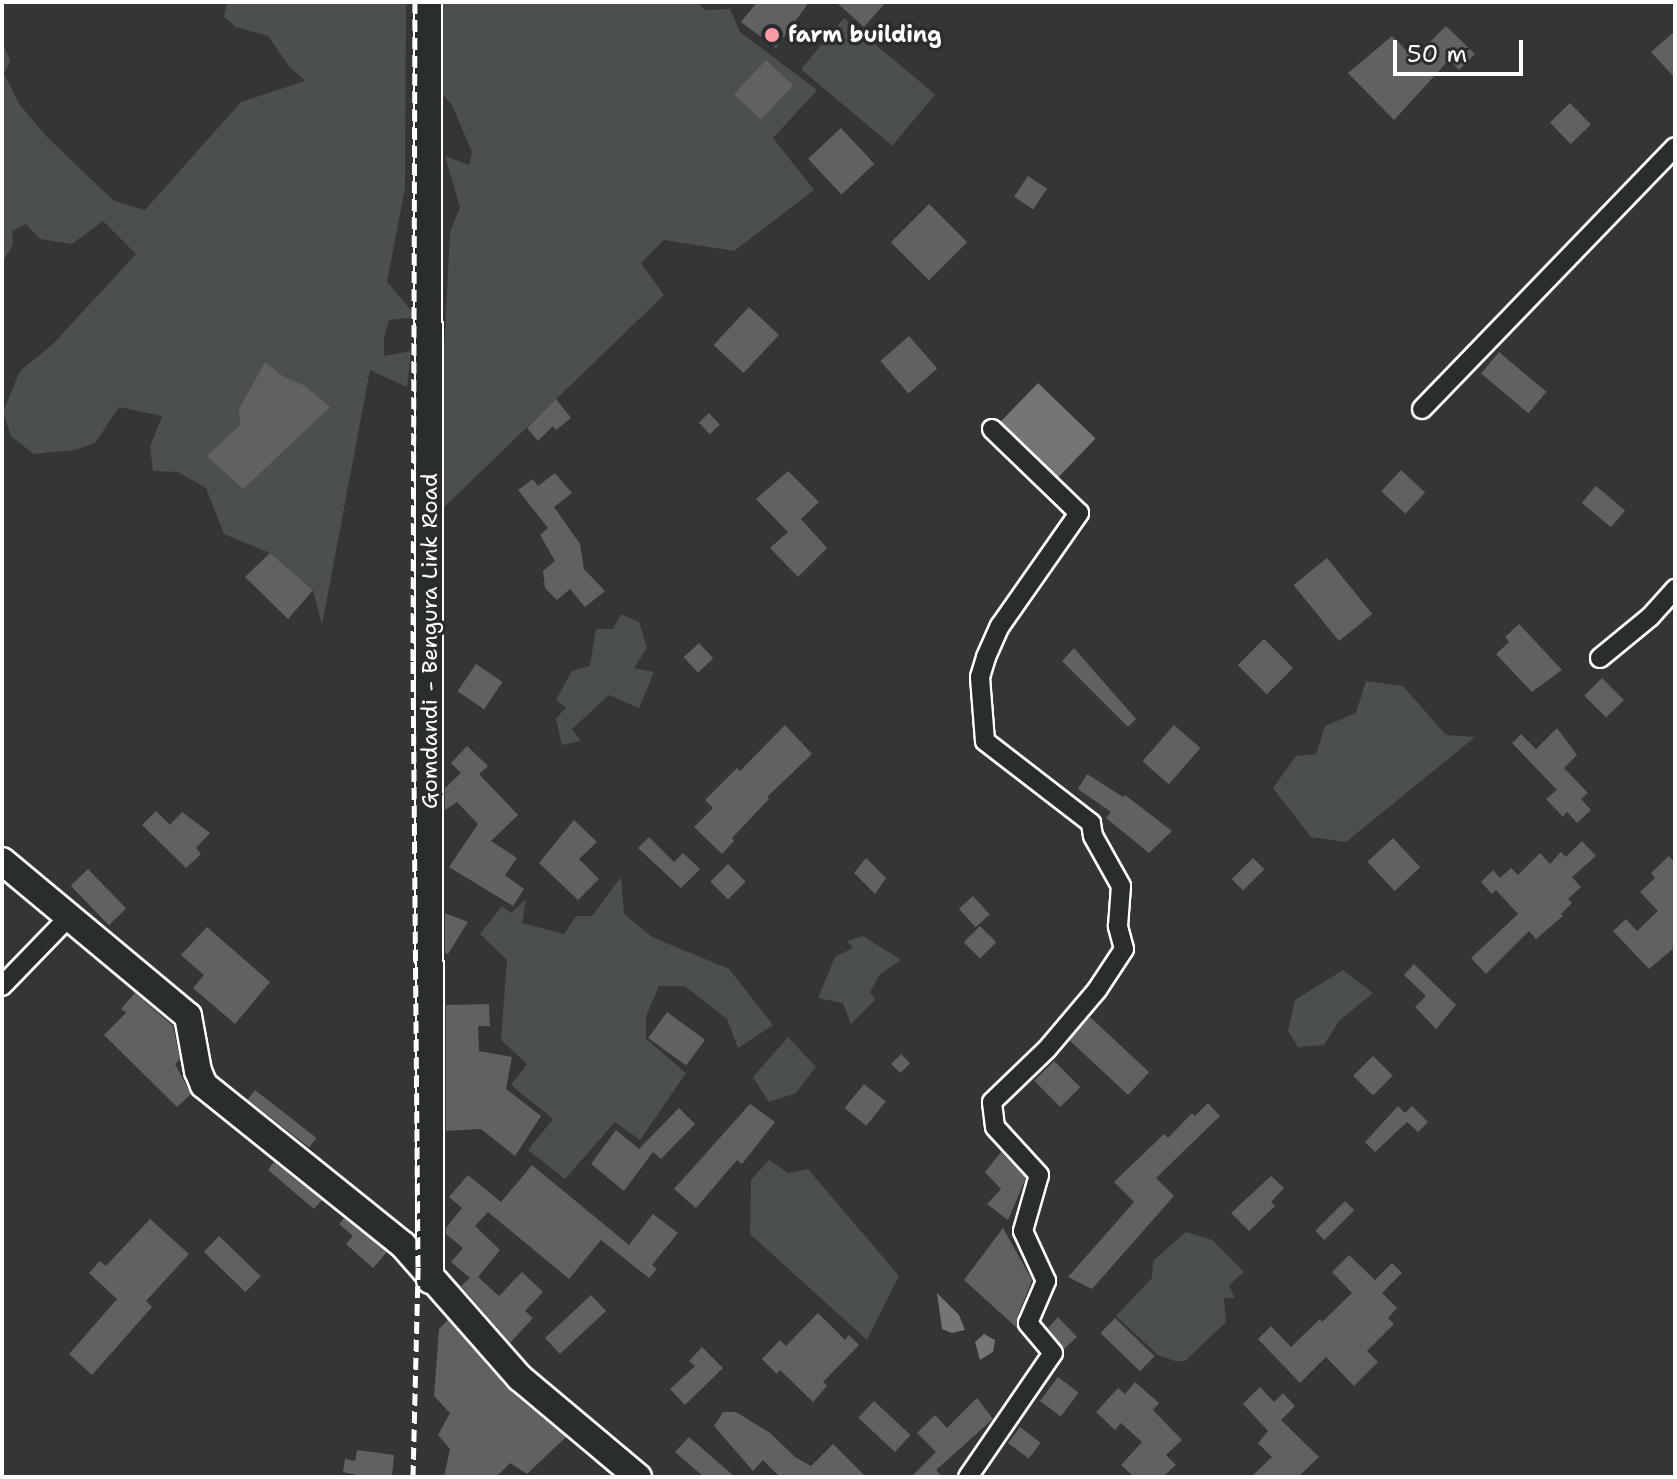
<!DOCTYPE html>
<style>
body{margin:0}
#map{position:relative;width:1677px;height:1479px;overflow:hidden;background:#333536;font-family:"Shantell Sans",sans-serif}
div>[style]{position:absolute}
.green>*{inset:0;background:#4c4f50;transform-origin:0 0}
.water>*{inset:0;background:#737576;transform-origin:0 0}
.building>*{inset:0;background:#5f6162;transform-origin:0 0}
.roads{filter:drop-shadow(2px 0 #fff) drop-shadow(-2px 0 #fff) drop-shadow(0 2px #fff) drop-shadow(0 -2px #fff)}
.street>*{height:18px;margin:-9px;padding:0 9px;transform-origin:9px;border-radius:9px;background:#2a2d2e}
.secondary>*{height:26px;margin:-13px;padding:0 13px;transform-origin:13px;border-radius:13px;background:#2a2d2e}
.rail>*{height:5px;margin-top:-2.5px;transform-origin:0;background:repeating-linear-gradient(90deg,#fff 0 12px,transparent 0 18px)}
.dots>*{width:22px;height:22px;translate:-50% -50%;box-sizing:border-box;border:4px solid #2a2d2e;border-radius:50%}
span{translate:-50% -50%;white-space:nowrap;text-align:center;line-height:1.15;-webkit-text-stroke:7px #2a2d2e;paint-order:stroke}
.poi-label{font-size:22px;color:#fff;font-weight:700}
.left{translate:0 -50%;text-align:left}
.street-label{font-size:22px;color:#fff}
.frame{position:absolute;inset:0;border:4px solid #fff;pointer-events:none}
.scale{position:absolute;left:1393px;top:40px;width:130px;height:36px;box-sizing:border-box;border:4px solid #fff;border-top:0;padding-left:10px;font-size:24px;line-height:28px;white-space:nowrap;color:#fff;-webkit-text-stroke:6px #2a2d2e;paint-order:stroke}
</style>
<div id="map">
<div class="green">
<div style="clip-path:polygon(227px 2px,406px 2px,405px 188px,387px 282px,417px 317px,389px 320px,384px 337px,384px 356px,411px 351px,407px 387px,370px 370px,322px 625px,313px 590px,270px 553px,224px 534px,206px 488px,178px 472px,153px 471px,150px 447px,162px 416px,119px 407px,95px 443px,75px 450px,34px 454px,11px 436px,3px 412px,20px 371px,53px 344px,136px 254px,103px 221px,72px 244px,40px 239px,26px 224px,12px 231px,13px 244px,2px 264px,2px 40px,10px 61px,4px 74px,20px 105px,47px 137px,114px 201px,145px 210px,241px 102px,305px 81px,289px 66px,268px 36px,236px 27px,224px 17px)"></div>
<div style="clip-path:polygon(434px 2px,697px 2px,705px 10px,730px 9px,740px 32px,817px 90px,773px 138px,814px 190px,734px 251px,664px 240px,641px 263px,664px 295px,436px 515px,450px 232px,460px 207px,445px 156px,469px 165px,472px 152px,452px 105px,432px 83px)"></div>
<div style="left:844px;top:18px;width:119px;height:67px;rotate:40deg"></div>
<div style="clip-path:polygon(621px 614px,639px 622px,647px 648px,634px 668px,654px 672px,639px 708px,609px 695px,572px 729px,581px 741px,562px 745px,556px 719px,566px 707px,556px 700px,572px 671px,590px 666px,596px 629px,613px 629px)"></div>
<div style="clip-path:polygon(1366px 681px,1403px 686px,1446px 735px,1475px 737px,1346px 842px,1311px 837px,1273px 788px,1296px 756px,1316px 754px,1325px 726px,1356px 713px)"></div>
<div style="clip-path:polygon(621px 877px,624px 914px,652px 937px,729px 969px,773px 1025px,738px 1048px,727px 1019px,685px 986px,659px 986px,646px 1016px,646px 1039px,686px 1073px,640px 1140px,615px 1122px,565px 1179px,528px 1150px,553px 1119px,511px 1085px,527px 1064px,501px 1040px,507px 960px,480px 934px,502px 906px,511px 913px,526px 899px,522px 923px,564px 934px,576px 916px,592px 916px)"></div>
<div style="clip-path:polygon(863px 936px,901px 960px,880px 974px,870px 992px,875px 1000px,851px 1024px,843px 1003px,818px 998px,835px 957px,853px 948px,847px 941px)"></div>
<div style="clip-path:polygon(1343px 970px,1373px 993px,1339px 1021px,1324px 1045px,1298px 1047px,1288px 1031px,1295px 1000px)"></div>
<div style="clip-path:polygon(788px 1037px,816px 1067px,796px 1093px,769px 1102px,753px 1077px)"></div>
<div style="clip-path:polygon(769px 1160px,788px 1173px,808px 1169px,899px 1276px,867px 1340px,750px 1234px,751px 1180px)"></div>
<div style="clip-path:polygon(1186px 1232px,1212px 1240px,1244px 1272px,1229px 1285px,1235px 1298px,1224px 1298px,1226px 1322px,1185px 1361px,1175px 1361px,1158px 1355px,1116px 1316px,1152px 1278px,1153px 1261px)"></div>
</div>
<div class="water">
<div style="left:1038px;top:383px;width:80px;height:55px;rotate:44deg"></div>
<div style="clip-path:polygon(937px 1293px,959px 1315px,965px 1330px,952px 1333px,942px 1329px)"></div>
<div style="clip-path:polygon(984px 1334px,995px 1340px,993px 1352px,980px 1360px,975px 1342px)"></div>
</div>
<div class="building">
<div style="clip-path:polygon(757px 2px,809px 2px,776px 48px,741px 22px)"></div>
<div style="clip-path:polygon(836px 2px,886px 2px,864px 27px)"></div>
<div style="clip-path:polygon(1446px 26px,1475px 54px,1459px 70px,1449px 60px,1394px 120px,1348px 73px,1392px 36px,1414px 58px)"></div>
<div style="clip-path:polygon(1675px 31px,1675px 78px,1651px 52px)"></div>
<div style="left:766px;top:60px;width:37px;height:47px;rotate:43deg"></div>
<div style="left:1570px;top:103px;width:30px;height:28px;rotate:46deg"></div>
<div style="left:841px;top:128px;width:49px;height:45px;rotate:47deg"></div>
<div style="left:1028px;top:176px;width:23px;height:25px;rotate:34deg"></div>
<div style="left:929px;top:204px;width:54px;height:54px;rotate:45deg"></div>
<div style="left:749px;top:307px;width:41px;height:52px;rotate:43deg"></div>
<div style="left:909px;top:336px;width:43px;height:38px;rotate:49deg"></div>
<div style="left:1499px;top:352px;width:62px;height:28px;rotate:40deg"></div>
<div style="clip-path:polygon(265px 362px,284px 377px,305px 386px,330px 407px,243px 489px,207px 456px,240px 425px,239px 409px)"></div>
<div style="clip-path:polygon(556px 399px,571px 418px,556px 430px,553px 426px,538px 441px,527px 428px)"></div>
<div style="left:709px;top:413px;width:16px;height:14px;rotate:47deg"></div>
<div style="left:1401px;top:470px;width:33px;height:29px;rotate:43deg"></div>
<div style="clip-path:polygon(788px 471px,819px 502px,801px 519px,827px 548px,798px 577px,770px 548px,788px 532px,756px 499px)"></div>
<div style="clip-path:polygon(555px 473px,572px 493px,554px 507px,580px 544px,584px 569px,605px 591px,585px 607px,570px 589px,557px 600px,545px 588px,543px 571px,555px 561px,540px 535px,548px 528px,518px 490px,533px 479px,538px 486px)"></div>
<div style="left:1596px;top:486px;width:38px;height:22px;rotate:40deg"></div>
<div style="clip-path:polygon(270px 553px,313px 590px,288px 619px,245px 577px)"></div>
<div style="left:1327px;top:558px;width:72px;height:43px;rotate:51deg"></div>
<div style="clip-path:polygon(1519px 624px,1562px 670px,1532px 692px,1496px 654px,1509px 642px,1505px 637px)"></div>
<div style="left:1264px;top:639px;width:41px;height:37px;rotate:45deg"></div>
<div style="left:699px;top:643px;width:21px;height:21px;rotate:47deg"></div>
<div style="clip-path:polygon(1074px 648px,1136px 719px,1128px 727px,1062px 661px)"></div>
<div style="left:476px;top:664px;width:32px;height:33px;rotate:34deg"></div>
<div style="left:1602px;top:678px;width:31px;height:25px;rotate:45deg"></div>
<div style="clip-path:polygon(785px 725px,812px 754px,767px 797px,769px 799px,732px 838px,734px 841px,722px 854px,694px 827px,713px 808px,705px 800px,737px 768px,740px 771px)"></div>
<div style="left:1174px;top:725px;width:35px;height:48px;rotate:41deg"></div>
<div style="clip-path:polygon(1557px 728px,1577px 755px,1564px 768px,1588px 793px,1581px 799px,1591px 810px,1577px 823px,1567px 812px,1563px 817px,1546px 799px,1557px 790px,1512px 743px,1521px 734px,1536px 749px)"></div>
<div style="clip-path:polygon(467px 746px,488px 766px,479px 774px,518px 815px,491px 841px,517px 858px,505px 875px,524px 889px,513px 906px,449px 867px,478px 824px,457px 802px,445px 810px,445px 788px,461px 773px,451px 763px)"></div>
<div style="clip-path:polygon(1087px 774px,1123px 797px,1125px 795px,1172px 831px,1149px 853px,1106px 818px,1111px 812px,1078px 789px)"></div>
<div style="clip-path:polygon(156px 811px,170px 825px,182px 812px,210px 833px,196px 848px,201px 854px,186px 868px,142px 825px)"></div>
<div style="clip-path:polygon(574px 820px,597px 842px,579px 859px,599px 879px,578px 900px,539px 863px)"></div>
<div style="clip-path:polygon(649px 837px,674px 862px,683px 853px,700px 869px,681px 888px,638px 848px)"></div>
<div style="left:1393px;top:838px;width:40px;height:35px;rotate:47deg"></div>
<div style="clip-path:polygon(1582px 841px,1596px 856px,1572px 877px,1581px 887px,1568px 899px,1572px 903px,1561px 914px,1563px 916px,1536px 939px,1529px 931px,1486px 974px,1471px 958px,1518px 914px,1496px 890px,1492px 894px,1481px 882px,1493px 870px,1500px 878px,1511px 868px,1518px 875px,1540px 853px,1550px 864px,1561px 852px,1566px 857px)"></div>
<div style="clip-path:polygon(1669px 856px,1675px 863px,1675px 947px,1649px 969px,1613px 931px,1626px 919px,1637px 931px,1658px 911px,1640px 892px,1655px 878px,1651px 873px)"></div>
<div style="clip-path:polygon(866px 858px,886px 878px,875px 894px,854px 873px)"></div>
<div style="left:1253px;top:858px;width:16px;height:30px;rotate:45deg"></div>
<div style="left:728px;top:864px;width:25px;height:25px;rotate:45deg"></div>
<div style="left:88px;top:869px;width:55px;height:24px;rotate:46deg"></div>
<div style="left:973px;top:896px;width:25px;height:19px;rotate:48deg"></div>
<div style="clip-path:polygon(445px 913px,468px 922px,448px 954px,445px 953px)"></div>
<div style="left:980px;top:926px;width:23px;height:23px;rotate:45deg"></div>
<div style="clip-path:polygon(207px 927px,270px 982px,235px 1024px,193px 988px,204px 975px,181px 955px)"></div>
<div style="clip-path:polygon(1414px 964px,1456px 1005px,1436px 1029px,1415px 1007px,1426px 996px,1404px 975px)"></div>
<div style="clip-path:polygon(135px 993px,173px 1026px,180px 1059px,175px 1064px,191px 1094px,177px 1107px,104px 1035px,126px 1013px,121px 1009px)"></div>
<div style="clip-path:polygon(489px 1004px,490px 1026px,478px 1026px,479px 1051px,512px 1057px,506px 1089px,541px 1116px,515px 1156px,481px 1129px,446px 1131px,446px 1005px)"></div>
<div style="left:667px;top:1012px;width:47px;height:32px;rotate:36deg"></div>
<div style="left:1090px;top:1017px;width:81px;height:31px;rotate:43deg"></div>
<div style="left:901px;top:1054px;width:13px;height:14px;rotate:45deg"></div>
<div style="left:1373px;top:1056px;width:28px;height:28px;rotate:45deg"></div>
<div style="left:1054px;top:1061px;width:37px;height:28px;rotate:45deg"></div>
<div style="left:864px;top:1084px;width:28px;height:31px;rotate:39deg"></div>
<div style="left:255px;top:1090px;width:78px;height:12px;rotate:38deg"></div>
<div style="clip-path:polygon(1208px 1103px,1220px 1116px,1156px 1178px,1174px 1196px,1092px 1289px,1068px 1277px,1134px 1202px,1114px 1182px,1164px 1134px,1168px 1138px,1192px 1113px,1195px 1116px)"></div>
<div style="clip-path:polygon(750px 1104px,775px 1122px,742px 1164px,737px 1160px,696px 1208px,674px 1189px)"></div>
<div style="clip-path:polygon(1398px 1106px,1405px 1113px,1412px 1106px,1428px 1122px,1418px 1132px,1407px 1122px,1375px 1152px,1365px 1142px)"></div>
<div style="clip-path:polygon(679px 1108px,695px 1124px,661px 1159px,653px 1152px,624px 1191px,591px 1164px,616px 1130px,639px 1149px)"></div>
<div style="clip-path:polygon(1001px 1152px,1026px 1178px,1008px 1220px,987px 1204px,1001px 1189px,985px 1172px)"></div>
<div style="clip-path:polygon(274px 1162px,322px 1200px,314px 1209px,268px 1170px)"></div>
<div style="clip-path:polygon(532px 1165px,629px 1245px,653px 1214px,678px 1233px,652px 1265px,657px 1269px,649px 1278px,601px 1240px,569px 1279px,488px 1212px,475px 1226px,500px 1250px,478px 1277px,499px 1296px,522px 1272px,543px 1292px,525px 1311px,533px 1318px,510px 1343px,513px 1346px,461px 1286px,470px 1278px,451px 1262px,463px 1248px,446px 1234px,446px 1228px,462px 1208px,449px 1197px,468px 1175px,501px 1202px)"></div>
<div style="clip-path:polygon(1271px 1176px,1284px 1188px,1271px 1202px,1275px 1206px,1249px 1231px,1231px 1213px)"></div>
<div style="left:1345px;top:1201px;width:13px;height:42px;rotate:45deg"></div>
<div style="clip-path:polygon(344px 1218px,387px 1252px,373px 1268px,346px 1244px,353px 1236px,339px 1224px)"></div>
<div style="clip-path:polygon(150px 1219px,189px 1254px,146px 1301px,152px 1307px,92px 1375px,69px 1354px,117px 1299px,89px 1273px,100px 1261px,106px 1266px)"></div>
<div style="clip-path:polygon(1003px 1228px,1032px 1280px,1017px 1318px,1017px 1328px,964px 1280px)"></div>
<div style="left:219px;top:1236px;width:58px;height:22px;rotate:44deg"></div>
<div style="clip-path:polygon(1349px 1255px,1375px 1280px,1392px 1263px,1402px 1273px,1382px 1293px,1397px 1308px,1388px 1318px,1394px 1324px,1367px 1351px,1378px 1362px,1354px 1386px,1326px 1357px,1300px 1383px,1258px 1339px,1271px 1326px,1291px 1347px,1320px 1319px,1322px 1322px,1352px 1293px,1332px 1272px)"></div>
<div style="left:591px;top:1295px;width:22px;height:63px;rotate:47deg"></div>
<div style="clip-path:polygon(818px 1313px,845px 1340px,849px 1335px,859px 1345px,823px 1382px,827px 1386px,813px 1402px,780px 1370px,777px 1374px,762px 1359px,780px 1340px,786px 1346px)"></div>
<div style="clip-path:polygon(1058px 1317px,1077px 1337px,1064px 1349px,1048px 1328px)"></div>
<div style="left:1115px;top:1318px;width:55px;height:21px;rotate:44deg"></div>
<div style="clip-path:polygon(448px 1320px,508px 1389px,566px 1437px,527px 1474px,510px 1463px,496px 1477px,444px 1477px,450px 1449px,438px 1435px,450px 1413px,434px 1396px,439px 1329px)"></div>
<div style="clip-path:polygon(702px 1347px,723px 1368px,685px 1405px,670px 1389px,695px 1366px,689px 1361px)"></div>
<div style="left:1058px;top:1377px;width:26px;height:30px;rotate:37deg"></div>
<div style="clip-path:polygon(1135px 1382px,1159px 1403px,1153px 1410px,1182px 1440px,1166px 1455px,1176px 1465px,1163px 1477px,1134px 1477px,1121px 1465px,1142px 1442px,1121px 1423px,1115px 1430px,1096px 1412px,1118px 1388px,1125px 1394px)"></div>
<div style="clip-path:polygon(1260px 1387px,1274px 1402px,1283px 1393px,1295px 1406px,1281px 1420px,1319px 1457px,1298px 1477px,1251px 1477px,1272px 1457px,1258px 1443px,1268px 1431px,1243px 1404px)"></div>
<div style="clip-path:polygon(977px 1398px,993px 1419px,936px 1470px,943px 1477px,911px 1477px,936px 1452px,917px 1433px,935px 1415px,947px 1428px)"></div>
<div style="left:874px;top:1401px;width:50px;height:23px;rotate:43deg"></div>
<div style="clip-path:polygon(723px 1412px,736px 1412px,770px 1433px,795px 1457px,811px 1466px,833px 1444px,866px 1477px,780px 1477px,763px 1460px,753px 1471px,714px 1426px)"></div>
<div style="left:1020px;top:1427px;width:26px;height:20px;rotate:37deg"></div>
<div style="clip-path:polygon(689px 1437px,735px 1477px,704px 1477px,675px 1452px)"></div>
<div style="clip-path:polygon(357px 1450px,394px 1455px,392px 1477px,366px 1477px,343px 1472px,345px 1459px,355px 1461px)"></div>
</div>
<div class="roads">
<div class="street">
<div style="left:1422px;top:409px;width:364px;rotate:-46deg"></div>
<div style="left:1600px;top:658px;width:65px;rotate:-39.4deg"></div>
<div style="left:1650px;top:617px;width:38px;rotate:-48deg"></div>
<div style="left:2px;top:986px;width:95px;rotate:-45.9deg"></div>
<div style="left:968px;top:1477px;width:150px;rotate:-55.6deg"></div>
<div style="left:1053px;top:1353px;width:39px;rotate:-130deg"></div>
<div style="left:1028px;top:1323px;width:46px;rotate:-66.8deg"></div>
<div style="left:1046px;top:1281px;width:55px;rotate:-114.7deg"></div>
<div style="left:1023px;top:1231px;width:58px;rotate:-74.1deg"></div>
<div style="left:1039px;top:1175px;width:65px;rotate:-132.5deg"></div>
<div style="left:995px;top:1127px;width:25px;rotate:-97deg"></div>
<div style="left:992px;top:1102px;width:76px;rotate:-43.9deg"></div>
<div style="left:1047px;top:1049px;width:77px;rotate:-49.7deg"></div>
<div style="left:1097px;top:990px;width:49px;rotate:-56.6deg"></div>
<div style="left:1124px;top:949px;width:24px;rotate:-105deg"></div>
<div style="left:1118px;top:926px;width:40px;rotate:-85.7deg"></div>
<div style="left:1121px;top:886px;width:57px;rotate:-119.2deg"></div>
<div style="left:1093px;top:836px;width:13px;rotate:-99deg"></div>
<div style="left:1091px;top:823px;width:134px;rotate:-142.3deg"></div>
<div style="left:985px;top:741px;width:64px;rotate:-94.5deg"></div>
<div style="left:980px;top:677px;width:21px;rotate:-73deg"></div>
<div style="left:986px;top:657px;width:34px;rotate:-66deg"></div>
<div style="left:1000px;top:626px;width:138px;rotate:-55deg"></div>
<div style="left:1079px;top:513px;width:121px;rotate:-136deg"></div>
</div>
<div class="secondary">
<div style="left:428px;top:2px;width:1278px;rotate:89.91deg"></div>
<div style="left:2px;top:861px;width:242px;rotate:39.8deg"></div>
<div style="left:188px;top:1016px;width:56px;rotate:79.7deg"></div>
<div style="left:198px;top:1071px;width:15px;rotate:67deg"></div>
<div style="left:204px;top:1085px;width:255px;rotate:38.8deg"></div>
<div style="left:403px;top:1245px;width:177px;rotate:48.7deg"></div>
<div style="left:520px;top:1378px;width:154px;rotate:40deg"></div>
</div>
</div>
<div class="rail">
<div style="left:413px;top:1477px;width:210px;rotate:-88.6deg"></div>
<div style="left:418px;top:1267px;width:606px;rotate:-90.47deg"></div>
<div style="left:413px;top:661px;width:659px;rotate:-89.83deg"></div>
</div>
<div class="dots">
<div style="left:772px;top:35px;background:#ff9aa2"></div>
</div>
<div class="poi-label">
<span class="left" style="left:788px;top:35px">farm building</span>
</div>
<div class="street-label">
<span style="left:430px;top:641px;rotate:-90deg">Gomdandi - Bengura Link Road</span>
</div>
<div class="frame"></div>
<div class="scale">50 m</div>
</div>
